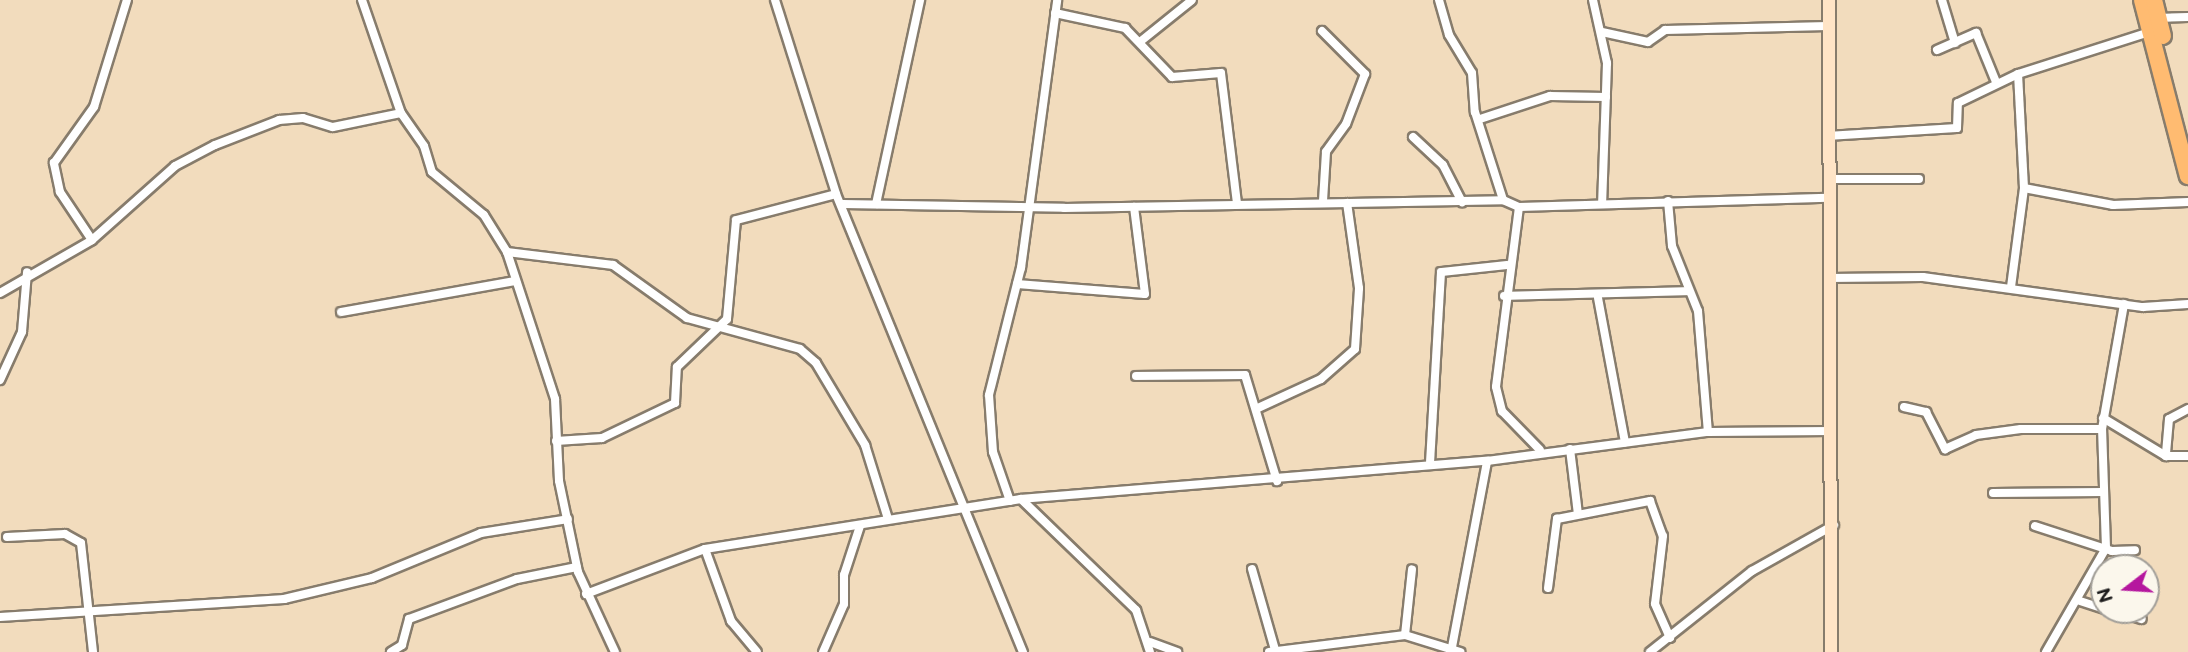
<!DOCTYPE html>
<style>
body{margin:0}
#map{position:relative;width:2188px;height:652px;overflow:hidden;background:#f2dcbd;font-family:"Balsamiq Sans",sans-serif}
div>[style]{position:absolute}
.roads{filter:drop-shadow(2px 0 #877c6c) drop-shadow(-2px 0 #877c6c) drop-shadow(0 2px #877c6c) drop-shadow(0 -2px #877c6c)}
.street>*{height:8px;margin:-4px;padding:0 4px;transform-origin:4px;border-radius:4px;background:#fff}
.secondary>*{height:12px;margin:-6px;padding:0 6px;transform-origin:6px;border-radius:6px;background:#ffe4c6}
.highway>*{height:16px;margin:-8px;padding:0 8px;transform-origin:8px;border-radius:8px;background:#ffbb71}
span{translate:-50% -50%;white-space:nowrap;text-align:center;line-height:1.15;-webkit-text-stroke:6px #fbf7ec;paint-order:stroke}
.north{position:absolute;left:2090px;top:554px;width:70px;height:70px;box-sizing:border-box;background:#fbf7ec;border:2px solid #a29f99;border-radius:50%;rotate:253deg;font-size:19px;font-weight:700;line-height:28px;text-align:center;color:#1c1c1c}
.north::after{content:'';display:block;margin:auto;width:24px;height:32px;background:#b5179e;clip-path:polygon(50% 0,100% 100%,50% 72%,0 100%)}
</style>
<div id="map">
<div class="roads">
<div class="street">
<div style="left:362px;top:0;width:120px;rotate:71deg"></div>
<div style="left:401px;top:113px;width:40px;rotate:55.1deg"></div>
<div style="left:424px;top:146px;width:27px;rotate:73deg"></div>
<div style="left:432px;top:172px;width:67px;rotate:39.6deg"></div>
<div style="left:484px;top:215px;width:44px;rotate:58.1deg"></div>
<div style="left:507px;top:252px;width:155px;rotate:71.9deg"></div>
<div style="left:555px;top:399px;width:82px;rotate:87.2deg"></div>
<div style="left:559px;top:481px;width:93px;rotate:78.2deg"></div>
<div style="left:578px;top:572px;width:88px;rotate:65.2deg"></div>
<div style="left:775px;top:0;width:203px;rotate:72.5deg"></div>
<div style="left:836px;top:194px;width:495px;rotate:67.8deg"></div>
<div style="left:1439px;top:0;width:36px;rotate:74deg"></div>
<div style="left:1449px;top:35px;width:44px;rotate:58.8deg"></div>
<div style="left:1472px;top:73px;width:39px;rotate:86deg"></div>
<div style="left:1475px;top:112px;width:92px;rotate:72.3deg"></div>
<div style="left:1593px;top:0;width:65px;rotate:77.5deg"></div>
<div style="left:1607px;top:63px;width:141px;rotate:92deg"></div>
<div style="left:1942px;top:0;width:45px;rotate:73.2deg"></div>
<div style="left:1055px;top:13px;width:72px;rotate:12.1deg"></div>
<div style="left:1125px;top:28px;width:68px;rotate:46.2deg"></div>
<div style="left:1172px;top:77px;width:49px;rotate:-4.7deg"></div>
<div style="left:1221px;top:73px;width:132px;rotate:83deg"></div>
<div style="left:2158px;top:18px;width:30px;rotate:-2deg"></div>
<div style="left:1322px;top:31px;width:61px;rotate:45deg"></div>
<div style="left:1365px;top:74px;width:53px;rotate:110.8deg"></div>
<div style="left:1346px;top:124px;width:34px;rotate:126deg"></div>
<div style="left:1326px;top:152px;width:49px;rotate:93.5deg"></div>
<div style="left:1602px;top:32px;width:47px;rotate:12.3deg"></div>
<div style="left:1648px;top:42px;width:21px;rotate:-35deg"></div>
<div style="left:1665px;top:30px;width:163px;rotate:-1.4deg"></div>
<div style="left:1141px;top:41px;width:65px;rotate:-38.8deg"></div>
<div style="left:1937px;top:50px;width:43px;rotate:-23.6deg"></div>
<div style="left:1976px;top:33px;width:53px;rotate:67.8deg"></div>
<div style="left:1480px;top:119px;width:74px;rotate:-18.2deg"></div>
<div style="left:1550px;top:96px;width:56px;rotate:1deg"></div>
<div style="left:1827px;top:136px;width:130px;rotate:-3.5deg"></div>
<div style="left:1957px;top:128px;width:25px;rotate:-88deg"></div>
<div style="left:1958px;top:103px;width:67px;rotate:-25.8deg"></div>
<div style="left:1413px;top:137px;width:41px;rotate:43deg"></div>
<div style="left:1443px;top:165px;width:42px;rotate:62.8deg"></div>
<div style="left:1828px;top:179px;width:91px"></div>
<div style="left:2024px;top:188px;width:114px;rotate:-93deg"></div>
<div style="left:2018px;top:74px;width:139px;rotate:-17.7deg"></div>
<div style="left:1668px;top:201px;width:45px;rotate:84.9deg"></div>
<div style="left:1672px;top:246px;width:70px;rotate:68.2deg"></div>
<div style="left:1698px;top:311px;width:121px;rotate:85.3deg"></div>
<div style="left:843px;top:204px;width:221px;rotate:1deg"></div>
<div style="left:1064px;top:208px;width:439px;rotate:-1deg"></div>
<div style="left:1503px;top:200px;width:17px;rotate:24deg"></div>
<div style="left:1519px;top:207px;width:309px;rotate:-1.7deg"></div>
<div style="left:876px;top:204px;width:209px;rotate:-77.8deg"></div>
<div style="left:1519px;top:207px;width:181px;rotate:97.3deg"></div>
<div style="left:1496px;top:387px;width:25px;rotate:76deg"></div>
<div style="left:1502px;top:411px;width:54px;rotate:45.7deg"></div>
<div style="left:92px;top:240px;width:58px;rotate:-123.7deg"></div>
<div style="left:60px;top:192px;width:30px;rotate:-102deg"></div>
<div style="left:54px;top:163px;width:69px;rotate:-54.5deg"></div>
<div style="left:94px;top:107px;width:112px;rotate:-72.9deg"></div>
<div style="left:507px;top:252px;width:107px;rotate:7deg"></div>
<div style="left:613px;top:265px;width:91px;rotate:35.6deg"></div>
<div style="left:687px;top:318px;width:117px;rotate:15.3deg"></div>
<div style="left:800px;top:349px;width:21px;rotate:41deg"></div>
<div style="left:816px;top:363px;width:96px;rotate:59.1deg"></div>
<div style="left:865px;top:445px;width:77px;rotate:72.7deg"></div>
<div style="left:1829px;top:278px;width:94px;rotate:-0.6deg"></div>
<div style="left:1923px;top:277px;width:222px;rotate:7.8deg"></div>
<div style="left:2143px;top:307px;width:45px;rotate:-3.8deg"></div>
<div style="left:1017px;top:284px;width:128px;rotate:4.5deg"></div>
<div style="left:1145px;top:294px;width:88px;rotate:-97.2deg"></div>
<div style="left:2011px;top:287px;width:100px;rotate:-82.5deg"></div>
<div style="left:2024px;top:188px;width:91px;rotate:10.8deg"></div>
<div style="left:2113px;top:205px;width:75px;rotate:-2.3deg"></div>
<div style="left:0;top:293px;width:106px;rotate:-29.9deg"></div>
<div style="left:92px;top:240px;width:111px;rotate:-41.7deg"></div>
<div style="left:175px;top:166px;width:45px;rotate:-27.7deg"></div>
<div style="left:215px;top:145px;width:69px;rotate:-21.3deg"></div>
<div style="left:279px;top:120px;width:24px;rotate:-5deg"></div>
<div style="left:303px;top:118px;width:31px;rotate:17deg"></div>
<div style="left:333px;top:127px;width:69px;rotate:-11.6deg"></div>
<div style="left:1504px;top:296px;width:185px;rotate:-1.5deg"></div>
<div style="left:1598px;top:298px;width:147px;rotate:79.4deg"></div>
<div style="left:341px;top:312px;width:177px;rotate:-10.1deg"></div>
<div style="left:1136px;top:376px;width:109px;rotate:-0.5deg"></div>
<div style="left:1245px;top:375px;width:111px;rotate:73.2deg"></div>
<div style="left:0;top:380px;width:53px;rotate:-65.4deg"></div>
<div style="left:22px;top:332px;width:60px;rotate:-85.2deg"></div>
<div style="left:1904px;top:407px;width:23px;rotate:13deg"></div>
<div style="left:1926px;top:412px;width:42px;rotate:62.8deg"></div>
<div style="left:1945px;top:449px;width:34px;rotate:-24deg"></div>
<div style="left:1976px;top:435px;width:45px;rotate:-7.6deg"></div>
<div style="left:2021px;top:429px;width:81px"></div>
<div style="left:1258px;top:408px;width:69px;rotate:-24.7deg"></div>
<div style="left:1321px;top:379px;width:45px;rotate:-41.4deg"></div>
<div style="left:1355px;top:349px;width:61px;rotate:-86.2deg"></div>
<div style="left:1359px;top:288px;width:86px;rotate:-98deg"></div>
<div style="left:2188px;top:409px;width:21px;rotate:152deg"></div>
<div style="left:2169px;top:419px;width:37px;rotate:95deg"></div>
<div style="left:2166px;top:456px;width:22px"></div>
<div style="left:2103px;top:418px;width:74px;rotate:31.1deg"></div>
<div style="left:556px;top:441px;width:46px;rotate:-3.7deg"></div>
<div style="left:602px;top:438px;width:81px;rotate:-25.6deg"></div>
<div style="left:675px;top:403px;width:36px;rotate:-87deg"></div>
<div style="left:677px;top:367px;width:69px;rotate:-43.8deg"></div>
<div style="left:727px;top:319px;width:99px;rotate:-84.8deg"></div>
<div style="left:736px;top:220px;width:103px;rotate:-14.6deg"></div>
<div style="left:1570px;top:449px;width:65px;rotate:83deg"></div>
<div style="left:1430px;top:463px;width:191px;rotate:-86.7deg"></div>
<div style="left:1441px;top:272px;width:67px;rotate:-6deg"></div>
<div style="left:1993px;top:493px;width:110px;rotate:-0.5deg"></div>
<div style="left:1021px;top:499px;width:160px;rotate:44deg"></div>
<div style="left:1136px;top:610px;width:44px;rotate:71.6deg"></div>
<div style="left:1010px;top:501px;width:52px;rotate:-109.1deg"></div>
<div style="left:993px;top:452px;width:57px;rotate:-94deg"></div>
<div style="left:989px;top:395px;width:131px;rotate:-75.9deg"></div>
<div style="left:1021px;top:268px;width:270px;rotate:-82.3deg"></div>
<div style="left:2035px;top:526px;width:81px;rotate:18deg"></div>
<div style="left:2112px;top:551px;width:23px;rotate:-2deg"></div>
<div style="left:7px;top:537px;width:58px;rotate:-3deg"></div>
<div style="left:65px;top:534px;width:18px;rotate:29deg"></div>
<div style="left:81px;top:543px;width:110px;rotate:83.7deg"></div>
<div style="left:705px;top:549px;width:77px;rotate:70.1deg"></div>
<div style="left:731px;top:621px;width:40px;rotate:50deg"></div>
<div style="left:1252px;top:569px;width:84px;rotate:74.1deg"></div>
<div style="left:1548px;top:588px;width:70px;rotate:-82.6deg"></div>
<div style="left:1557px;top:519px;width:95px;rotate:-11deg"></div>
<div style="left:1650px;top:501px;width:37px;rotate:70deg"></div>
<div style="left:1663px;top:536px;width:68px;rotate:96.7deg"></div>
<div style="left:1655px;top:604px;width:37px;rotate:66deg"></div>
<div style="left:586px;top:594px;width:127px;rotate:-20.7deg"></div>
<div style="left:705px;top:549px;width:320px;rotate:-9deg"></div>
<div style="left:1021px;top:499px;width:468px;rotate:-4.7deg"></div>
<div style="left:1487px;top:461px;width:223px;rotate:-7.5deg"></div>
<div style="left:1708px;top:432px;width:123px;rotate:-0.5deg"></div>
<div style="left:2080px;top:601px;width:25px;rotate:18deg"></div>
<div style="left:2112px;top:610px;width:31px;rotate:17deg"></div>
<div style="left:0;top:617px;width:285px;rotate:-3.6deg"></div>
<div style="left:284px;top:599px;width:90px;rotate:-13.4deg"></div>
<div style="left:372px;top:578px;width:118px;rotate:-22.4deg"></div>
<div style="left:481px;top:533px;width:88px;rotate:-9.1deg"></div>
<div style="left:1405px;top:635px;width:66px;rotate:-83.9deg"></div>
<div style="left:1150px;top:642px;width:29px;rotate:20deg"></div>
<div style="left:1452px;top:647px;width:189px;rotate:-79.3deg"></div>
<div style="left:391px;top:652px;width:13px;rotate:-32deg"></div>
<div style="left:402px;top:645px;width:27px;rotate:-75deg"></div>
<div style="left:409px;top:619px;width:115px;rotate:-20.3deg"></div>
<div style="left:517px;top:579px;width:61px;rotate:-11.3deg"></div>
<div style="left:823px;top:652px;width:52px;rotate:-66.4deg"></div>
<div style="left:844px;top:604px;width:29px;rotate:-90deg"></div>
<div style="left:844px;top:575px;width:52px;rotate:-71.9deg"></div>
<div style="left:1269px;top:652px;width:137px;rotate:-7.1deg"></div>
<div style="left:1405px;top:635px;width:58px;rotate:17.2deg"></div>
<div style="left:1650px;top:652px;width:130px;rotate:-38.5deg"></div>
<div style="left:1752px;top:571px;width:94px;rotate:-29.3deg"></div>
<div style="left:2046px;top:652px;width:120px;rotate:-60deg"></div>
<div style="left:2106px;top:548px;width:119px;rotate:-91.9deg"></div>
<div style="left:2102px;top:429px;width:127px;rotate:-80deg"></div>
</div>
<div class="secondary">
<div style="left:1829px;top:0;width:652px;rotate:89.82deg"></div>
</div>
<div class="highway">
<div style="left:2142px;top:0;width:182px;rotate:75.4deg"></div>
<div style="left:2154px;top:0;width:37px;rotate:76deg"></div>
</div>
</div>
<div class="north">N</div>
</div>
